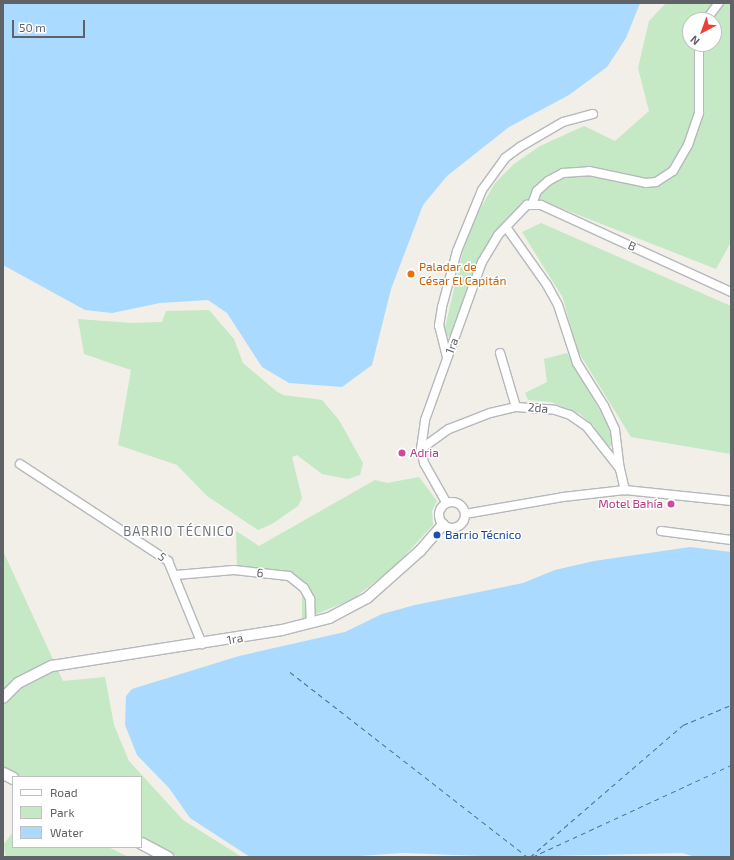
<!DOCTYPE html>
<meta charset="utf-8">
<style>
body{margin:0}
#map{position:relative;width:734px;height:860px;overflow:hidden;background:#f1efe8;font-family:"Exo 2",sans-serif}
div>[style]{position:absolute}
.green>*{inset:0;background:#c5e8c5}
.water>*{inset:0;background:#aadaff}
.ferry>*{height:1px;margin-top:-0.5px;transform-origin:0;background:repeating-linear-gradient(90deg,#4174aa 0 5px,transparent 0 9px)}
.roads{filter:drop-shadow(1px 0 #b5b8bc) drop-shadow(-1px 0 #b5b8bc) drop-shadow(0 1px #b5b8bc) drop-shadow(0 -1px #b5b8bc)}
.minor>*{height:8px;margin:-4px;padding:0 4px;transform-origin:4px;border-radius:4px;background:#fff}
.minor>.ring{margin:-4px;padding:0;box-sizing:content-box;background:none;border:8px solid #fff;border-radius:50%}
.tertiary>*{height:10px;margin:-5px;padding:0 5px;transform-origin:5px;border-radius:5px;background:#fff}
.secondary>*{height:11px;margin:-5.5px;padding:0 5.5px;transform-origin:5.5px;border-radius:5.5px;background:#fff}
.dots>*{width:11px;height:11px;translate:-50% -50%;box-sizing:border-box;border:2px solid #fff;border-radius:50%}
span{translate:-50% -50%;white-space:nowrap;text-align:center;line-height:1.15;-webkit-text-stroke:3px #fff;paint-order:stroke}
.street-label{font-size:12px;color:#5f6368}
.food-label{font-size:12px;color:#c56008}
.left{translate:0 -50%;text-align:left}
.hotel-label{font-size:12px;color:#b23c85}
.right{translate:-100% -50%;text-align:right}
.transit-label{font-size:12px;color:#164399}
.neighbourhood-label{font-size:13px;color:#70757a;letter-spacing:1px}
.frame{position:absolute;inset:0;border:4px solid #5f6368;pointer-events:none}
.legend{position:absolute;left:12px;top:776px;width:130px;height:72px;box-sizing:border-box;background:#fff;border:1px solid #bfc1c3;margin:0;padding:5px 7px;list-style:none;font-size:12px;color:#5f6368}
.legend li{display:flex;align-items:center;gap:8px;height:20px}
.legend b{width:20px;border:1px solid #bfc1c3}
.north{position:absolute;left:682px;top:12px;width:40px;height:40px;box-sizing:border-box;background:#fff;border:1px solid #bfc1c3;border-radius:50%;rotate:221deg;font-size:11px;font-weight:700;line-height:16px;text-align:center;color:#5f6368}
.north::after{content:'';display:block;margin:auto;width:14px;height:18px;background:#ea4335;clip-path:polygon(50% 0,100% 100%,50% 72%,0 100%)}
.scale{position:absolute;left:12px;top:20px;width:73px;height:18px;box-sizing:border-box;border:2px solid #5f6368;border-top:0;padding-left:5px;font-size:12px;line-height:14px;white-space:nowrap;color:#5f6368;-webkit-text-stroke:3px #fff;paint-order:stroke}
</style>
<div id="map">
<div class="green">
<div style="clip-path:polygon(evenodd,666px 3px,731px 3px,731px 242px,716px 269px,548px 203px,525px 202px,490px 239px,476px 267px,451px 336px,446px 337px,444px 332px,464px 246px,476px 216px,495px 183px,514px 164px,540px 146px,584px 126px,615px 141px,649px 111px,638px 68px,649px 21px,666px 3px,690px 20px,714px 20px,714px 44px,690px 44px,690px 20px)"></div>
<div style="clip-path:polygon(541px 223px,731px 306px,731px 454px,631px 437px,576px 348px,563px 298px,522px 232px)"></div>
<div style="clip-path:polygon(209px 310px,234px 339px,243px 363px,276px 391px,283px 395px,322px 400px,339px 420px,363px 463px,360px 475px,348px 479px,322px 474px,297px 455px,292px 457px,302px 498px,298px 506px,272px 524px,258px 530px,207px 496px,177px 465px,118px 445px,131px 370px,84px 354px,78px 319px,132px 323px,162px 322px,166px 311px)"></div>
<div style="clip-path:polygon(567px 353px,607px 423px,613px 442px,611px 446px,607px 447px,593px 425px,580px 414px,551px 402px,528px 400px,525px 393px,547px 382px,544px 359px)"></div>
<div style="clip-path:polygon(419px 477px,437px 501px,432px 511px,433px 525px,394px 567px,353px 599px,302px 620px,302px 595px,291px 571px,237px 569px,236px 531px,259px 546px,375px 480px,387px 483px)"></div>
<div style="clip-path:polygon(3px 551px,63px 681px,105px 677px,114px 725px,129px 761px,183px 820px,242px 857px,179px 857px,141px 838px,141px 777px,23px 777px,3px 767px)"></div>
<div style="clip-path:polygon(13px 832px,13px 847px,108px 847px,129px 857px,6px 857px,3px 845px)"></div>
</div>
<div class="water">
<div style="clip-path:polygon(3px 3px,640px 3px,626px 38px,607px 67px,569px 95px,509px 127px,447px 176px,423px 205px,391px 289px,372px 365px,342px 387px,289px 383px,262px 367px,227px 313px,208px 300px,160px 303px,112px 313px,85px 310px,3px 265px)"></div>
<div style="clip-path:polygon(690px 547px,731px 552px,731px 857px,696px 857px,682px 853px,507px 857px,403px 853px,344px 857px,250px 857px,190px 818px,169px 788px,137px 755px,125px 725px,126px 696px,132px 689px,239px 656px,345px 632px,382px 614px,415px 605px,523px 583px,555px 570px,594px 561px)"></div>
</div>
<div class="ferry">
<div style="left:290px;top:672px;width:301px;rotate:37.9deg"></div>
<div style="left:530px;top:857px;width:202px;rotate:-40.8deg"></div>
<div style="left:683px;top:725px;width:52px;rotate:-22.6deg"></div>
<div style="left:532px;top:857px;width:219px;rotate:-24.8deg"></div>
</div>
<div class="roads">
<div class="minor">
<div style="left:706px;top:20px;width:21px;rotate:-53deg"></div>
<div style="left:532px;top:204px;width:14px;rotate:-69deg"></div>
<div style="left:537px;top:191px;width:15px;rotate:-42deg"></div>
<div style="left:548px;top:181px;width:17px;rotate:-28deg"></div>
<div style="left:563px;top:173px;width:26px;rotate:-4deg"></div>
<div style="left:589px;top:171px;width:58px;rotate:11.9deg"></div>
<div style="left:646px;top:183px;width:10px;rotate:-6deg"></div>
<div style="left:656px;top:182px;width:20px;rotate:-33deg"></div>
<div style="left:673px;top:171px;width:30px;rotate:-60deg"></div>
<div style="left:688px;top:145px;width:34px;rotate:-71deg"></div>
<div style="left:699px;top:113px;width:69px;rotate:-90deg"></div>
<div style="left:506px;top:227px;width:71px;rotate:54.7deg"></div>
<div style="left:547px;top:285px;width:23px;rotate:61deg"></div>
<div style="left:558px;top:305px;width:61px;rotate:71.9deg"></div>
<div style="left:577px;top:363px;width:51px;rotate:57.9deg"></div>
<div style="left:604px;top:406px;width:26px;rotate:65deg"></div>
<div style="left:615px;top:430px;width:39px;rotate:83deg"></div>
<div style="left:500px;top:353px;width:56px;rotate:73.5deg"></div>
<div style="left:447px;top:357px;width:32px;rotate:-104deg"></div>
<div style="left:439px;top:326px;width:19px;rotate:-81deg"></div>
<div style="left:442px;top:307px;width:58px;rotate:-75deg"></div>
<div style="left:457px;top:251px;width:66px;rotate:-67.7deg"></div>
<div style="left:482px;top:190px;width:39px;rotate:-54deg"></div>
<div style="left:505px;top:158px;width:19px;rotate:-36deg"></div>
<div style="left:520px;top:147px;width:50px;rotate:-30.2deg"></div>
<div style="left:563px;top:122px;width:31px;rotate:-15deg"></div>
<div style="left:421px;top:449px;width:34px;rotate:-36deg"></div>
<div style="left:449px;top:429px;width:44px;rotate:-21.3deg"></div>
<div style="left:490px;top:413px;width:27px;rotate:-13deg"></div>
<div style="left:516px;top:407px;width:39px;rotate:4deg"></div>
<div style="left:555px;top:410px;width:16px;rotate:18deg"></div>
<div style="left:570px;top:415px;width:21px;rotate:35deg"></div>
<div style="left:587px;top:427px;width:53px;rotate:51.8deg"></div>
<div style="left:620px;top:469px;width:22px;rotate:77deg"></div>
<div style="left:20px;top:464px;width:177px;rotate:33.2deg"></div>
<div style="left:168px;top:561px;width:90px;rotate:67.7deg"></div>
<div class="ring" style="left:439px;top:502px;width:18px;height:18px"></div>
<div style="left:446px;top:502px;width:45px;rotate:-119.4deg"></div>
<div style="left:424px;top:463px;width:14px;rotate:-102deg"></div>
<div style="left:421px;top:449px;width:29px;rotate:-82deg"></div>
<div style="left:425px;top:420px;width:168px;rotate:-70.2deg"></div>
<div style="left:482px;top:262px;width:31px;rotate:-59deg"></div>
<div style="left:498px;top:235px;width:42px;rotate:-46deg"></div>
<div style="left:527px;top:205px;width:14px"></div>
<div style="left:541px;top:205px;width:209px;rotate:24.6deg"></div>
<div style="left:465px;top:514px;width:99px;rotate:-9.8deg"></div>
<div style="left:563px;top:497px;width:62px;rotate:-6.4deg"></div>
<div style="left:625px;top:490px;width:107px;rotate:5.9deg"></div>
<div style="left:661px;top:531px;width:71px;rotate:7.3deg"></div>
<div style="left:176px;top:575px;width:58px;rotate:-4.9deg"></div>
<div style="left:234px;top:570px;width:55px;rotate:6.2deg"></div>
<div style="left:289px;top:576px;width:19px;rotate:39deg"></div>
<div style="left:304px;top:588px;width:13px;rotate:61deg"></div>
<div style="left:310px;top:599px;width:24px;rotate:88deg"></div>
</div>
<div class="tertiary">
<div style="left:3px;top:698px;width:21px;rotate:-45deg"></div>
<div style="left:18px;top:683px;width:38px;rotate:-27deg"></div>
<div style="left:52px;top:666px;width:233px;rotate:-8.9deg"></div>
<div style="left:282px;top:630px;width:49px;rotate:-14.3deg"></div>
<div style="left:329px;top:618px;width:43px;rotate:-27.8deg"></div>
<div style="left:367px;top:598px;width:71px;rotate:-41.6deg"></div>
<div style="left:420px;top:551px;width:35px;rotate:-49deg"></div>
</div>
<div class="secondary">
<div style="left:3px;top:773px;width:11px;rotate:27deg"></div>
<div style="left:141px;top:843px;width:30px;rotate:28deg"></div>
</div>
</div>
<div class="dots">
<div style="left:411px;top:274px;background:#e8710a"></div>
<div style="left:402px;top:453px;background:#d1479c"></div>
<div style="left:671px;top:504px;background:#d1479c"></div>
<div style="left:437px;top:535px;background:#1a4fb4"></div>
</div>
<div class="street-label">
<span style="left:632px;top:246px;rotate:24deg">B</span>
<span style="left:452px;top:346px;rotate:-69deg">1ra</span>
<span style="left:538px;top:408px;rotate:5deg">2da</span>
<span style="left:162px;top:557px;rotate:40deg">5</span>
<span style="left:260px;top:573px;rotate:6deg">6</span>
<span style="left:235px;top:639px;rotate:-10deg">1ra</span>
</div>
<div class="food-label">
<span class="left" style="left:419px;top:274px">Paladar de<br>César El Capitán</span>
</div>
<div class="hotel-label">
<span class="left" style="left:410px;top:453px">Adria</span>
<span class="right" style="left:663px;top:504px">Motel Bahía</span>
</div>
<div class="transit-label">
<span class="left" style="left:445px;top:535px">Barrio Técnico</span>
</div>
<div class="neighbourhood-label">
<span style="left:179px;top:531px">BARRIO TÉCNICO</span>
</div>
<div class="frame"></div>
<ul class="legend">
<li><b style="height:5px;background:#fff"></b>Road</li>
<li><b style="height:11px;background:#c5e8c5"></b>Park</li>
<li><b style="height:11px;background:#aadaff"></b>Water</li>
</ul>
<div class="north">N</div>
<div class="scale">50 m</div>
</div>
